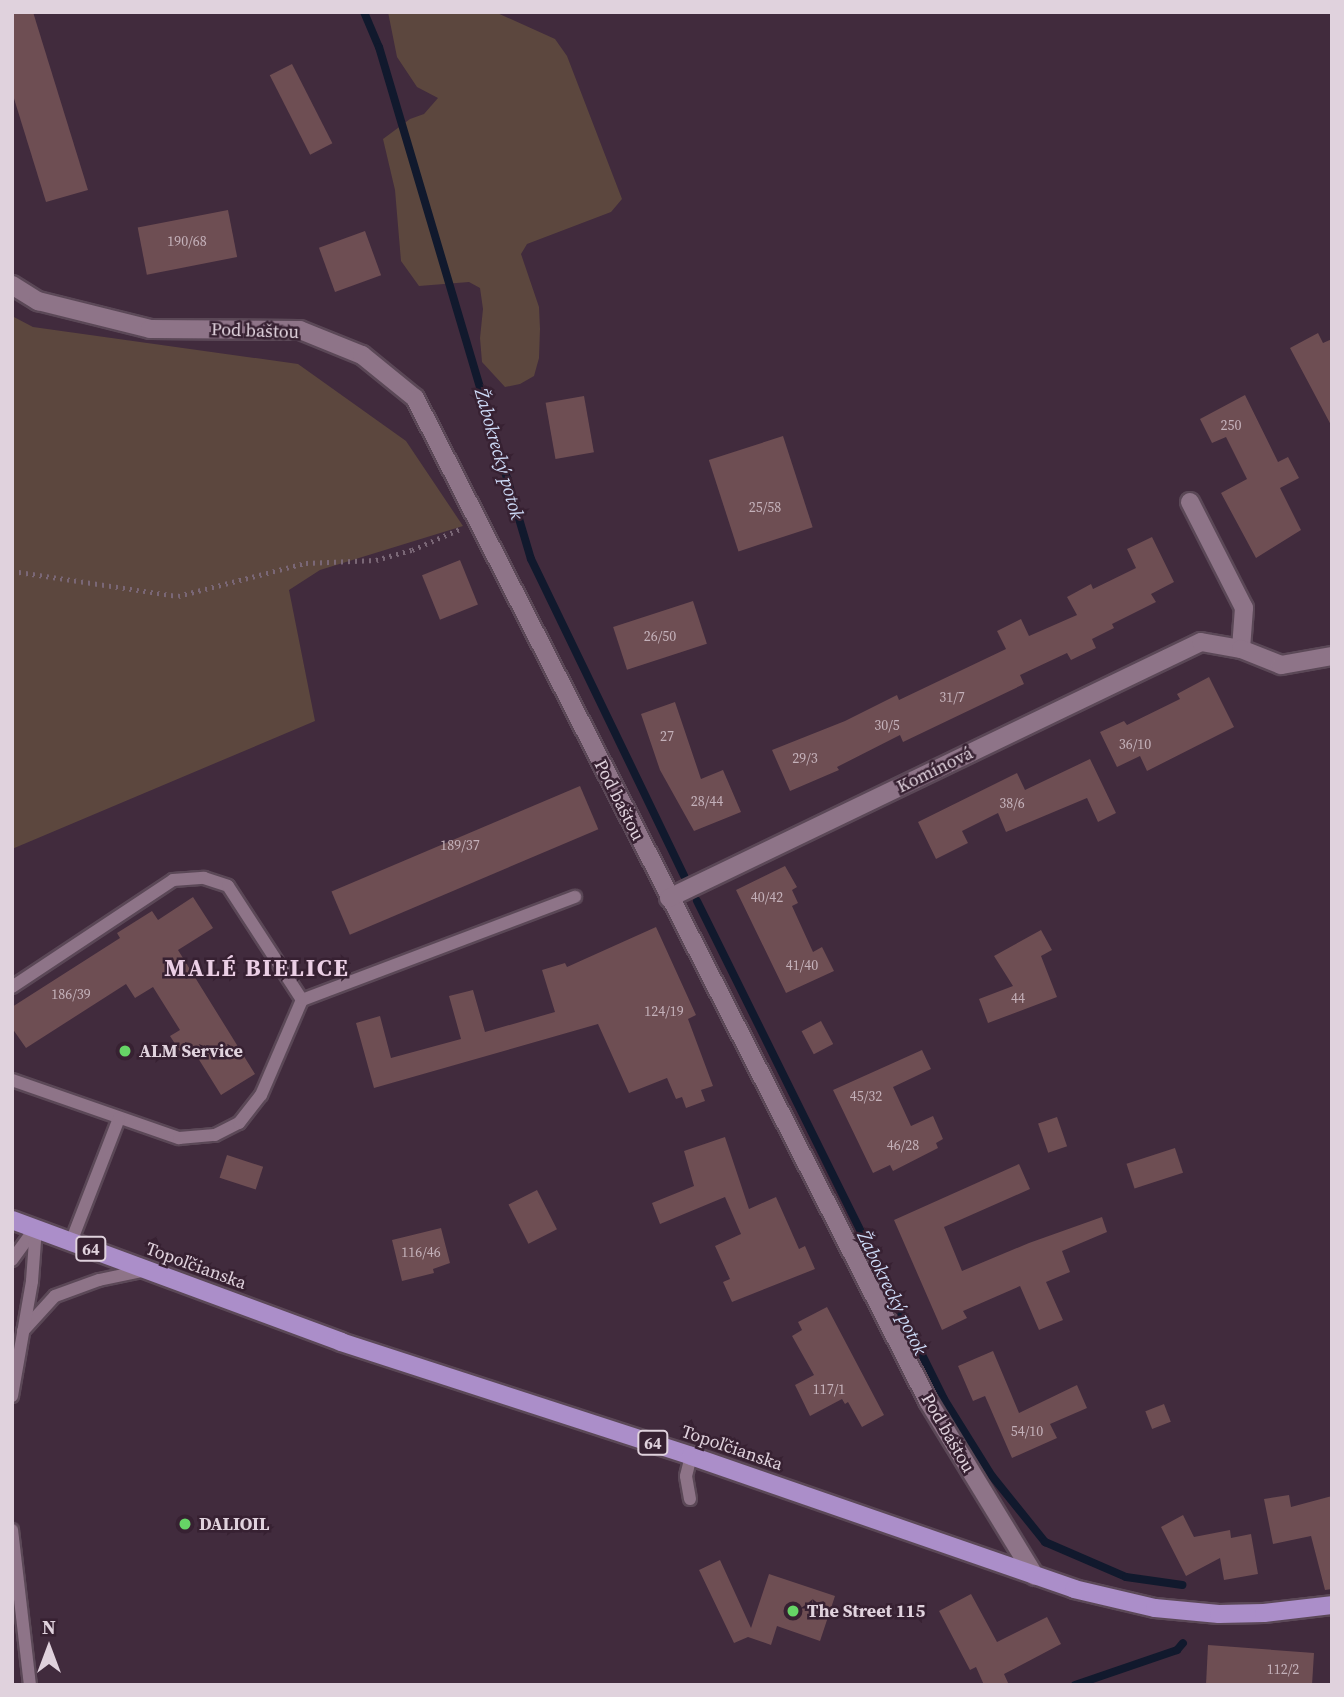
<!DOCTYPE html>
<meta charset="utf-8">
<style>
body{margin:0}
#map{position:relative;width:1344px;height:1697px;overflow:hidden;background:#412b3d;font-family:"Source Serif 4",serif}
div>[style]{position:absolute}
.green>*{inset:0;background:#5c473e}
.stream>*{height:8px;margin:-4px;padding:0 4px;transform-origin:4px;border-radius:4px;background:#11192d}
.building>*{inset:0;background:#6e4e53;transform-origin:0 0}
.path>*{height:4.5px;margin-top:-2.25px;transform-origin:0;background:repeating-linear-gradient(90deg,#7a6776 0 2px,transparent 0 7px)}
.roads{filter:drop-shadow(2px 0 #5b4857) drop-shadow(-2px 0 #5b4857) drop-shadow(0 2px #5b4857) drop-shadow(0 -2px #5b4857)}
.service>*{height:12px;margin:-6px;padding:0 6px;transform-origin:6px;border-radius:6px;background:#8e7488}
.minor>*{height:18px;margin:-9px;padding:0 9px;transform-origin:9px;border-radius:9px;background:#8e7488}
.primary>*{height:18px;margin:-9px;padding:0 9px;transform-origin:9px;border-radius:9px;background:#ab8ec9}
.dots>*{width:19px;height:19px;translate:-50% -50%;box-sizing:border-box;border:4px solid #372132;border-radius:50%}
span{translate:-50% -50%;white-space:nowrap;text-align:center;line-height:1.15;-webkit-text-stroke:5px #372132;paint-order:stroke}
.number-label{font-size:14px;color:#c4b1ba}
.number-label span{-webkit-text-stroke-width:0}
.shield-label span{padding:2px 5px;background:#372132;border:2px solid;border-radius:5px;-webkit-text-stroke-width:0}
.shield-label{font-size:16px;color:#e0d2dd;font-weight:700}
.street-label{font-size:18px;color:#e0d2dd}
.poi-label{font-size:18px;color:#e0d2dd;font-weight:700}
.left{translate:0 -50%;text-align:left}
.water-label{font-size:19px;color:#cedbf8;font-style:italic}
.district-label{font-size:24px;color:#ebcfe5;font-weight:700;letter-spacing:2px}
.frame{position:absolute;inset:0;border:14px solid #e0d2dd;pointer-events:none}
.north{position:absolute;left:14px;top:1613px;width:70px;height:70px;-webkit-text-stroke:5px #372132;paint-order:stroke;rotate:0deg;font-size:19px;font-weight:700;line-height:28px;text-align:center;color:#e0d2dd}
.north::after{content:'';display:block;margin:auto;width:24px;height:32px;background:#e0d2dd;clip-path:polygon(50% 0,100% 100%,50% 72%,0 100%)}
</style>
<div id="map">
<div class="green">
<div style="clip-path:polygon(388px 12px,495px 12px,555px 39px,567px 56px,622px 199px,611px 212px,527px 244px,521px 254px,539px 307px,540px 329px,539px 358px,534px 376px,520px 384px,505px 387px,482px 362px,480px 338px,483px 309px,480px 288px,469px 282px,419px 286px,401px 261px,395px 190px,383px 139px,410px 119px,424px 114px,438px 98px,417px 87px,397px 57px)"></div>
<div style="clip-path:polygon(12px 316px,33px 327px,298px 364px,406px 441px,463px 526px,320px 570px,289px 590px,315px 721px,12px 849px)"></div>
</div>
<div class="stream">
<div style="left:364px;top:12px;width:38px;rotate:67deg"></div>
<div style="left:379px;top:47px;width:534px;rotate:73.47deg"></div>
<div style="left:531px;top:559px;width:352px;rotate:64.2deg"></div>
<div style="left:697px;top:901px;width:556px;rotate:63.62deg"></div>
<div style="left:944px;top:1399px;width:91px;rotate:58.1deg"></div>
<div style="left:992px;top:1476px;width:85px;rotate:51.2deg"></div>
<div style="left:1045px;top:1542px;width:88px;rotate:23.4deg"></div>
<div style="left:1126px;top:1577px;width:57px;rotate:8.1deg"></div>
<div style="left:1075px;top:1685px;width:108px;rotate:-18.9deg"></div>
<div style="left:1177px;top:1650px;width:9px;rotate:-49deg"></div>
</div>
<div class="building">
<div style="clip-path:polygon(12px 12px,33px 12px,88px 190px,46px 202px,12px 92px)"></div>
<div style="left:292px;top:64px;width:89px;height:25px;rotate:63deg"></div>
<div style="left:228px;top:210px;width:48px;height:92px;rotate:79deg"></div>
<div style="left:365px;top:231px;width:47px;height:49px;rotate:70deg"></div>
<div style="clip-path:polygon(1318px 333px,1323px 343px,1332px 339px,1332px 427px,1290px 348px)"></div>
<div style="clip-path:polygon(1245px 395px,1278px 462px,1288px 457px,1299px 478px,1280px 488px,1301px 530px,1256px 558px,1221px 493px,1247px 479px,1226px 437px,1212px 443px,1200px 419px)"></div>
<div style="left:584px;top:396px;width:57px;height:39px;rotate:80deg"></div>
<div style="left:783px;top:436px;width:96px;height:78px;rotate:72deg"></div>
<div style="clip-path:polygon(1152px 537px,1174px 582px,1151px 594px,1156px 602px,1112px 624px,1114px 628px,1092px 639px,1096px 648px,1071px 660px,1067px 653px,1020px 675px,1024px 684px,903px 742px,900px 735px,837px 767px,839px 770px,790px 791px,772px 750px,845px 721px,897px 695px,899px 700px,1006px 649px,997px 631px,1021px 619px,1029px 636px,1077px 615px,1067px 597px,1091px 584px,1093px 589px,1136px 568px,1127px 549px)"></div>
<div style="left:460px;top:560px;width:48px;height:41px;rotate:68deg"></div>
<div style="left:693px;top:601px;width:45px;height:84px;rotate:72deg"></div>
<div style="clip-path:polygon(1209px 677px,1234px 727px,1147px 771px,1140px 756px,1117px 767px,1100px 732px,1124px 721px,1127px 725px,1180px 699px,1177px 694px)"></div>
<div style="clip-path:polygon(675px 702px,701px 779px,723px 770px,741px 812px,694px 831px,660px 770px,641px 714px)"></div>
<div style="clip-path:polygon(1090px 759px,1116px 813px,1098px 822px,1087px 798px,1006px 832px,998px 813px,962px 831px,968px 843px,936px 859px,918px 822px,1017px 773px,1025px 790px)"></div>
<div style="left:580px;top:786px;width:47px;height:270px;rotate:67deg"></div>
<div style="clip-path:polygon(785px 866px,797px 887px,792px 890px,798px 903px,792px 906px,813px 952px,822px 947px,834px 971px,786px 993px,736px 890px)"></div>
<div style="clip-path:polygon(193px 897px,213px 928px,178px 950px,255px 1074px,221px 1095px,193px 1050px,183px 1056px,170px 1036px,180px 1030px,153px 987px,135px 998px,126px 984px,26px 1048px,12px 1028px,12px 1007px,120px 938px,117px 933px,152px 911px,158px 920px)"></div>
<div style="clip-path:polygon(656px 927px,696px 1015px,688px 1019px,713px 1086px,701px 1090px,705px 1101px,686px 1108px,682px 1097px,676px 1099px,667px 1078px,629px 1093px,598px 1024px,374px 1088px,356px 1023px,380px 1016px,391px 1058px,461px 1039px,449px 996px,473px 990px,485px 1032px,555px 1012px,542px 970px,565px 963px,567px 967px)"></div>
<div style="clip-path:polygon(1041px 930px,1052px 950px,1041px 956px,1057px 997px,988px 1023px,979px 999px,1013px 986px,994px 956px)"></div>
<div style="left:821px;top:1021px;width:26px;height:22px;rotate:62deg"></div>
<div style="clip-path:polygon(922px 1050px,931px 1069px,893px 1087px,911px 1126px,933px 1116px,943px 1139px,936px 1143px,938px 1148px,893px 1171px,890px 1165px,873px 1173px,833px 1090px)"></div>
<div style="left:1057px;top:1117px;width:31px;height:20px;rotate:71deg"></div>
<div style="clip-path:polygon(725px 1137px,749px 1209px,776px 1197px,799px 1249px,805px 1246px,815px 1269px,732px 1302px,723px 1282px,730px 1279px,715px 1246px,741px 1234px,725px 1197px,660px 1224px,652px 1203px,694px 1186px,684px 1151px)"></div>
<div style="left:1175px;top:1148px;width:26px;height:51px;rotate:72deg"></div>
<div style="left:227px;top:1155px;width:38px;height:24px;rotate:18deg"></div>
<div style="clip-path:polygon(1019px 1164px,1030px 1189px,944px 1227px,962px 1271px,1029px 1243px,1102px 1217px,1107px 1232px,1062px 1251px,1070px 1272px,1046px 1282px,1063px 1320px,1039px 1330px,1020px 1286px,963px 1311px,967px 1318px,942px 1330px,894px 1220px)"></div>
<div style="left:537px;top:1190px;width:44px;height:32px;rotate:63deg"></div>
<div style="clip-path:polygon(441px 1228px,450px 1263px,433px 1269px,434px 1273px,402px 1281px,392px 1240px)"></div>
<div style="clip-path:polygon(827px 1307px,884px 1415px,862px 1427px,848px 1402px,845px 1404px,842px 1399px,810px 1416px,795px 1385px,814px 1375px,792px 1336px,802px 1330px,798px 1322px)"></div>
<div style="clip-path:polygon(993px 1351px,1019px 1413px,1077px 1385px,1087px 1408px,1050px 1424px,1057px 1438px,1012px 1458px,985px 1396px,973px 1401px,958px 1366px)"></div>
<div style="left:1164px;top:1404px;width:19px;height:20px;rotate:69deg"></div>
<div style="clip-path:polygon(1289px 1495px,1291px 1507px,1332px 1496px,1332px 1589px,1325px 1590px,1311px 1536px,1273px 1544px,1264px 1499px)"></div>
<div style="clip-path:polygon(1183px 1515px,1194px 1537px,1230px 1530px,1231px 1538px,1251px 1534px,1258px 1574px,1224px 1580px,1220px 1558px,1186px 1576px,1161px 1527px)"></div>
<div style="clip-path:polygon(720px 1560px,751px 1628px,769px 1574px,835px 1596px,820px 1641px,777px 1626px,771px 1645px,748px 1637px,734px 1643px,699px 1570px)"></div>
<div style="clip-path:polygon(971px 1594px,997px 1642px,1047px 1617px,1061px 1644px,1004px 1674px,1009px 1685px,984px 1685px,976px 1667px,970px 1670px,939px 1611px)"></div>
<div style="clip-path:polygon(1208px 1645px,1314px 1653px,1312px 1685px,1206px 1685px)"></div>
</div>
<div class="path">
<div style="left:12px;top:571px;width:168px;rotate:8.6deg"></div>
<div style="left:178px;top:596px;width:132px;rotate:-14.5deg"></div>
<div style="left:306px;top:563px;width:70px;rotate:-2.5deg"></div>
<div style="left:376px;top:560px;width:37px;rotate:-16deg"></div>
<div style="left:412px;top:550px;width:52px;rotate:-23.6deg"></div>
</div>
<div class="roads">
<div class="service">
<div style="left:12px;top:987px;width:193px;rotate:-33.6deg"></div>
<div style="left:173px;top:880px;width:31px;rotate:-4deg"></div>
<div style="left:204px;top:878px;width:25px;rotate:18deg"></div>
<div style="left:228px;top:886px;width:136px;rotate:57deg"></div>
<div style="left:12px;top:1080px;width:177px;rotate:19.2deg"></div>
<div style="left:179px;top:1138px;width:36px;rotate:-5deg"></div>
<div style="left:215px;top:1135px;width:27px;rotate:-27deg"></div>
<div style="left:239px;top:1123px;width:36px;rotate:-52deg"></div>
<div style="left:261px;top:1095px;width:103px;rotate:-66.7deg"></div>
<div style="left:302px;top:1000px;width:292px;rotate:-20.7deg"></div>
<div style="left:71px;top:1242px;width:133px;rotate:-68.8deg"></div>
<div style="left:12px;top:1260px;width:39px;rotate:-54deg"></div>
<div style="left:23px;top:1331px;width:47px;rotate:-47.6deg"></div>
<div style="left:55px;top:1296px;width:47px;rotate:-20deg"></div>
<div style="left:99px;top:1280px;width:48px;rotate:-12deg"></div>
<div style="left:12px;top:1396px;width:117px;rotate:-80.1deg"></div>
<div style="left:32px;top:1281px;width:53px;rotate:-85.7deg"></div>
<div style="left:690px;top:1499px;width:23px;rotate:-100deg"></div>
<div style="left:686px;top:1476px;width:21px;rotate:-76deg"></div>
<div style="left:12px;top:1530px;width:156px;rotate:83.4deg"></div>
</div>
<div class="minor">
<div style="left:12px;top:285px;width:31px;rotate:32deg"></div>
<div style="left:38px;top:301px;width:115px;rotate:14deg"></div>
<div style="left:150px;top:329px;width:150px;rotate:0.4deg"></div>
<div style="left:300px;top:330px;width:67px;rotate:22deg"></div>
<div style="left:362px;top:355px;width:68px;rotate:39.1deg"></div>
<div style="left:415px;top:398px;width:1127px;rotate:62.91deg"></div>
<div style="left:928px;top:1401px;width:205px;rotate:58.6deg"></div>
<div style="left:1190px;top:502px;width:119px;rotate:63deg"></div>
<div style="left:1244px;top:608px;width:41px;rotate:94.2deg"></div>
<div style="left:669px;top:898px;width:590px;rotate:-25.7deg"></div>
<div style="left:1201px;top:642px;width:41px;rotate:9.9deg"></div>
<div style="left:1241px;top:649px;width:43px;rotate:21.8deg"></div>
<div style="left:1281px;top:665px;width:52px;rotate:-10deg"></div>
</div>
<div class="primary">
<div style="left:12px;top:1220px;width:351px;rotate:20.3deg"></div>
<div style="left:341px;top:1342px;width:368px;rotate:18deg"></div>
<div style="left:691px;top:1456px;width:405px;rotate:19.1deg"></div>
<div style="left:1074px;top:1589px;width:83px;rotate:13.2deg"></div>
<div style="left:1155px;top:1608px;width:64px;rotate:5.4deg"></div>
<div style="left:1219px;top:1614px;width:45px;rotate:-1.3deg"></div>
<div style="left:1264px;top:1613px;width:68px;rotate:-6.7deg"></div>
</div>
</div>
<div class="dots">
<div style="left:125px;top:1051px;background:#66d466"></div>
<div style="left:185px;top:1524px;background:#66d466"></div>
<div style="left:793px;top:1611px;background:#66d466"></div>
</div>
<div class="number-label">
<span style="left:187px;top:241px">190/68</span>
<span style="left:1231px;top:425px">250</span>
<span style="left:765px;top:507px">25/58</span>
<span style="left:660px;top:636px">26/50</span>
<span style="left:952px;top:697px">31/7</span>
<span style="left:887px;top:725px">30/5</span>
<span style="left:667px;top:736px">27</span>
<span style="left:1135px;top:744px">36/10</span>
<span style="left:805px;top:758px">29/3</span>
<span style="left:707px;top:801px">28/44</span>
<span style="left:1012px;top:803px">38/6</span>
<span style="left:460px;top:845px">189/37</span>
<span style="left:767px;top:897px">40/42</span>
<span style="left:802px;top:965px">41/40</span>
<span style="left:71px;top:994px">186/39</span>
<span style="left:1018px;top:998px">44</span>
<span style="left:664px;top:1011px">124/19</span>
<span style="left:866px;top:1096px">45/32</span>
<span style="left:903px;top:1145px">46/28</span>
<span style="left:421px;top:1252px">116/46</span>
<span style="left:829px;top:1389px">117/1</span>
<span style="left:1027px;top:1431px">54/10</span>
<span style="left:1283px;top:1669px">112/2</span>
</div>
<div class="shield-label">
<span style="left:91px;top:1249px">64</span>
<span style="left:653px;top:1443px">64</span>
</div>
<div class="street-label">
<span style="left:255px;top:331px;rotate:2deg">Pod baštou</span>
<span style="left:935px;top:770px;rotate:-26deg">Komínová</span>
<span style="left:619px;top:800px;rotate:63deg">Pod baštou</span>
<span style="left:196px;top:1266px;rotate:20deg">Topoľčianska</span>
<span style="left:948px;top:1433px;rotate:60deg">Pod baštou</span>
<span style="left:732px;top:1448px;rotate:19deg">Topoľčianska</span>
</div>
<div class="poi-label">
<span class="left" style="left:139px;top:1051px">ALM Service</span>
<span class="left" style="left:199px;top:1524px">DALIOIL</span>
<span class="left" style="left:807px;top:1611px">The Street 115</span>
</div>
<div class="water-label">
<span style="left:499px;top:454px;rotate:74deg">Žabokrecký potok</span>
<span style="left:892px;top:1293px;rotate:64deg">Žabokrecký potok</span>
</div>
<div class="district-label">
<span style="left:257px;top:968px">MALÉ BIELICE</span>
</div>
<div class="frame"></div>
<div class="north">N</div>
</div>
